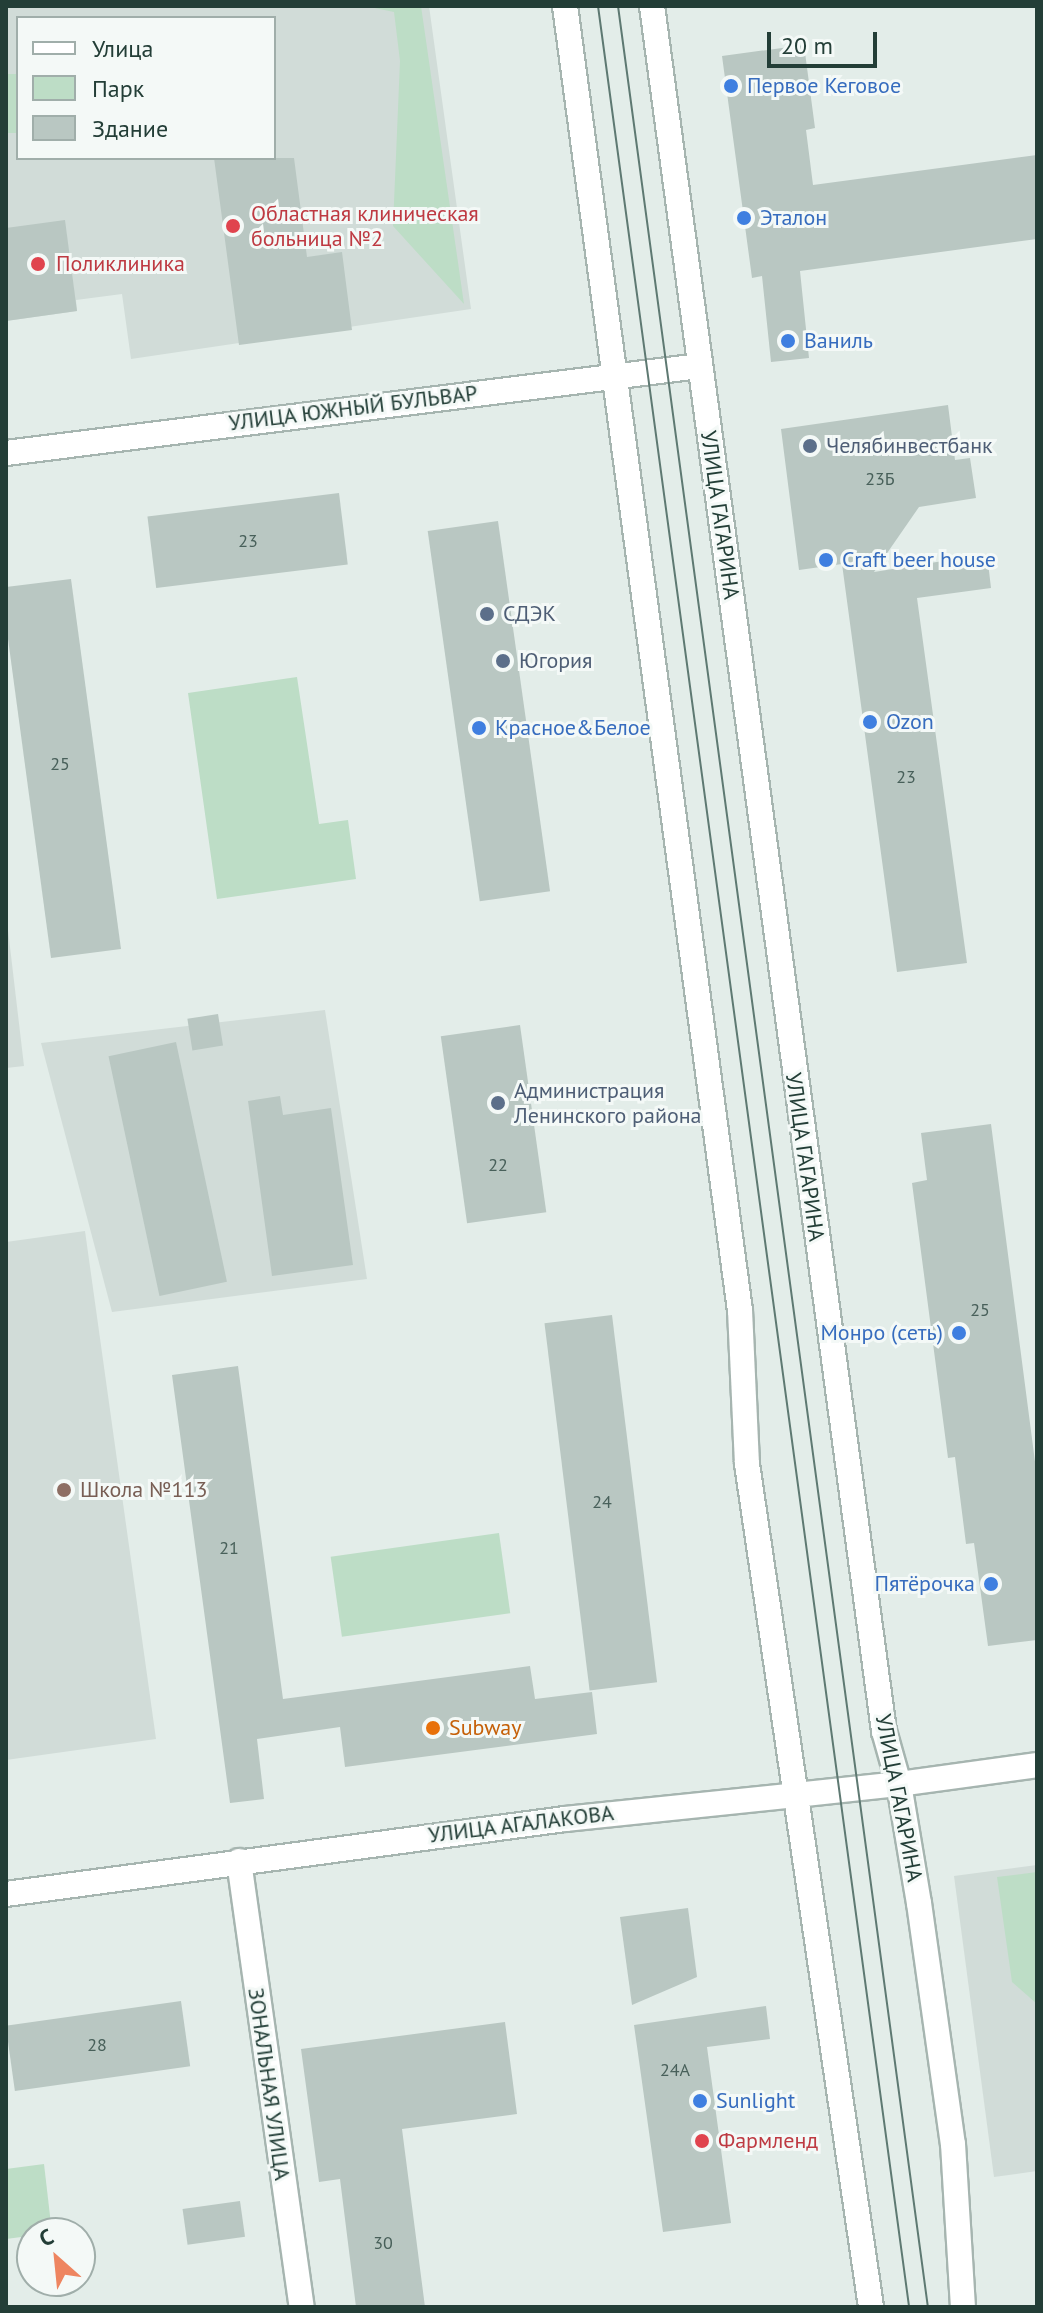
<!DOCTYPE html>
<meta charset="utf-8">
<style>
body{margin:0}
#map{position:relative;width:1043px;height:2313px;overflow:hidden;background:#e3ede9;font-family:"PT Sans",sans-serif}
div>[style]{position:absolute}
.built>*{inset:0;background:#d1dcd8}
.green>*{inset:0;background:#bdddc6;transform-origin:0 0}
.building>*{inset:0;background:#b9c7c2;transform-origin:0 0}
.roads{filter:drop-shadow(2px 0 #a6b5b0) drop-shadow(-2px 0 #a6b5b0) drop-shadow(0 2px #a6b5b0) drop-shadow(0 -2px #a6b5b0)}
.street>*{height:24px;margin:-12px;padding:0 12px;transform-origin:12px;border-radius:12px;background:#fff}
.secondary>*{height:24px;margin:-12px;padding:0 12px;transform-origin:12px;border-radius:12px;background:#fff}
.tram>*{height:2px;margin:-1px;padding:0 1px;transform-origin:1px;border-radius:1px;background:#5e7972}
.dots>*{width:22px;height:22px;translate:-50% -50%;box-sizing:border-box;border:4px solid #f4f9f7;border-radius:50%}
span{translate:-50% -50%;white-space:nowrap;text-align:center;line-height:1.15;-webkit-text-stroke:6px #f4f9f7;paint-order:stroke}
.number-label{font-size:18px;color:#48605a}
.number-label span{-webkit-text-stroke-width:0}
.shop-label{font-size:22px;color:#366cbe}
.left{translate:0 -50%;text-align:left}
.right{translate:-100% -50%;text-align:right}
.health-label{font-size:22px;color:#be3a42}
.street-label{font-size:22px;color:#233e37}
.service-label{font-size:22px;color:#4e5e75}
.education-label{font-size:22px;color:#785e54}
.food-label{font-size:22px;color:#c56008}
.frame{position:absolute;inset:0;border:8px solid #233e37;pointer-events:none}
.legend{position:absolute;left:16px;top:16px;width:260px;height:144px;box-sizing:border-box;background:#f4f9f7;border:2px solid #a0aeaa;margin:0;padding:10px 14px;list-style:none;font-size:24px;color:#233e37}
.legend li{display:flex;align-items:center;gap:16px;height:40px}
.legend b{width:40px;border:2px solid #a0aeaa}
.north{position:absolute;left:16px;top:2217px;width:80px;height:80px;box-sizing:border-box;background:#f4f9f7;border:2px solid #a0aeaa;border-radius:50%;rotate:333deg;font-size:22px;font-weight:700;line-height:32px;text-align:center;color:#233e37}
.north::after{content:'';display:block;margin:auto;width:28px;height:36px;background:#ee8560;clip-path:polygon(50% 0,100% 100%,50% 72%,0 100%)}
.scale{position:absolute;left:767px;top:32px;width:110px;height:36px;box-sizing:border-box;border:4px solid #233e37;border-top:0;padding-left:10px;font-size:24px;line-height:28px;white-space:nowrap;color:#233e37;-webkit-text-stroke:6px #f4f9f7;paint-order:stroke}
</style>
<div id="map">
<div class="built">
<div style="clip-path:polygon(evenodd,6px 6px,429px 6px,471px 309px,131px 359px,122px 294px,76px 300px,77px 311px,6px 321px,6px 6px,18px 18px,274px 18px,274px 158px,18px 158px,18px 18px)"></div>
<div style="clip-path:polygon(6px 913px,24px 1066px,6px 1068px)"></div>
<div style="clip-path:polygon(325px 1010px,367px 1279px,112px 1312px,41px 1043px)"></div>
<div style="clip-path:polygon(85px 1231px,156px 1739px,6px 1760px,6px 1242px)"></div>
<div style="clip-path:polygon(1037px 1865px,1037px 2171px,994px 2177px,954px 1876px)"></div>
</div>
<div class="green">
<div style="clip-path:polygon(365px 6px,421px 6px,464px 304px,393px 226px,400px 61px,394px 12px)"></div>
<div style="left:6px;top:74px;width:12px;height:59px"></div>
<div style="clip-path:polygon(297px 677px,319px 824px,348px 820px,356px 879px,217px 899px,188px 693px)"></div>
<div style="left:499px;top:1533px;width:81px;height:170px;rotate:82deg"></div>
<div style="clip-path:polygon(1037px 1872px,1037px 2004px,1012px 1982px,997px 1877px)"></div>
<div style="clip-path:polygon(44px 2164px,52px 2233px,6px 2239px,6px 2169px)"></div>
</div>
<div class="building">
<div style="clip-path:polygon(804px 45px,815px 128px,806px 130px,813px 185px,1037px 155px,1037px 239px,800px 271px,809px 358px,771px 362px,762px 276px,752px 278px,722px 56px)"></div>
<div style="clip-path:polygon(214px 158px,294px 158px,307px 257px,342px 252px,352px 330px,239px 345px)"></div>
<div style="clip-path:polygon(65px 220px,77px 311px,6px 321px,6px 228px)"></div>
<div style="clip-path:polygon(948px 405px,955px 460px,970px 458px,976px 498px,919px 507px,874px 572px,987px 554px,991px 588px,917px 598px,967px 963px,897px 972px,842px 564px,799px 570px,781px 429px)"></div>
<div style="left:339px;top:493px;width:72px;height:193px;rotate:83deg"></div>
<div style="left:498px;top:521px;width:374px;height:71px;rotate:82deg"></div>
<div style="clip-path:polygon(71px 579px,121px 949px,51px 958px,6px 624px,6px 587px)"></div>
<div style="left:218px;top:1014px;width:32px;height:31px;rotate:81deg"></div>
<div style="left:520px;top:1025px;width:189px;height:80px;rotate:82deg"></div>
<div style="left:176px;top:1042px;width:245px;height:69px;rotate:78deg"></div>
<div style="clip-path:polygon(280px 1096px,283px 1115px,331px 1108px,353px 1265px,272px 1276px,248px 1101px)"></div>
<div style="clip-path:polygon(991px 1124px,1037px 1477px,1037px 1640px,988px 1646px,974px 1543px,966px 1544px,955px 1457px,948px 1458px,912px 1183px,927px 1180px,921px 1133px)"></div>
<div style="left:612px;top:1315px;width:370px;height:68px;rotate:83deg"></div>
<div style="clip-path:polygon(238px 1366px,283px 1699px,530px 1666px,535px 1699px,592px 1692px,597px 1734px,345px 1767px,340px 1727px,257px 1739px,264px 1799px,230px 1803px,172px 1375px)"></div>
<div style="clip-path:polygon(688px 1908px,697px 1977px,632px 2005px,620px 1917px)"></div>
<div style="left:181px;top:2001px;width:66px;height:177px;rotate:82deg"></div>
<div style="clip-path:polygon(766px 2006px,770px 2039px,707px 2047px,731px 2223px,663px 2232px,634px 2025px)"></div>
<div style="clip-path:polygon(505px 2022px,517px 2114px,402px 2129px,425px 2307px,356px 2307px,340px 2179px,319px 2182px,301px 2049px)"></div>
<div style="left:240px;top:2201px;width:36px;height:58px;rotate:82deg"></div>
</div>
<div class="roads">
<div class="street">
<div style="left:6px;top:453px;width:699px;rotate:-7.15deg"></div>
<div style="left:899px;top:1784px;width:139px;rotate:-7.8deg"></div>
<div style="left:239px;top:1861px;width:450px;rotate:82deg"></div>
<div style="left:6px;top:1894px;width:564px;rotate:-7.64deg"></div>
<div style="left:565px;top:1819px;width:232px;rotate:-5.9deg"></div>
</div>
<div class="secondary">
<div style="left:565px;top:6px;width:1316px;rotate:82.36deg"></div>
<div style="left:740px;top:1310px;width:154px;rotate:87.4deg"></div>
<div style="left:747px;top:1464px;width:852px;rotate:81.63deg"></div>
<div style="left:652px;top:6px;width:1741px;rotate:82.34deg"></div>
<div style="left:884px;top:1731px;width:55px;rotate:74.2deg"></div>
<div style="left:899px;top:1784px;width:121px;rotate:80.5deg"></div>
<div style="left:919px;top:1903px;width:243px;rotate:82deg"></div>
<div style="left:953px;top:2144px;width:163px;rotate:86.5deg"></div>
<div style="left:796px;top:1795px;width:104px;rotate:-6.1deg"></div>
</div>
</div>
<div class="tram">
<div style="left:598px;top:6px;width:2322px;rotate:82.3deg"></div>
<div style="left:618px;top:6px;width:2322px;rotate:82.33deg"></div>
</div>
<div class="dots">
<div style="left:731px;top:86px;background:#3f7fe0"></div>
<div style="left:744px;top:218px;background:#3f7fe0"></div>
<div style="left:233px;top:226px;background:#e0444e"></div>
<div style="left:38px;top:264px;background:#e0444e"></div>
<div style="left:788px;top:341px;background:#3f7fe0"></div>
<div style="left:810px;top:446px;background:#5c6f8a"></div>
<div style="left:826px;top:560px;background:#3f7fe0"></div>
<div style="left:487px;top:614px;background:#5c6f8a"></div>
<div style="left:503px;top:661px;background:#5c6f8a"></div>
<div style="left:870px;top:722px;background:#3f7fe0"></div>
<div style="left:479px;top:728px;background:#3f7fe0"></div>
<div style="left:498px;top:1103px;background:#5c6f8a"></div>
<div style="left:959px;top:1333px;background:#3f7fe0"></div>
<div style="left:64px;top:1490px;background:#8d6e63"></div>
<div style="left:991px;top:1584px;background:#3f7fe0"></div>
<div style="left:433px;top:1728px;background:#e8710a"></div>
<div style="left:700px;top:2101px;background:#3f7fe0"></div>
<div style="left:702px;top:2141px;background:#e0444e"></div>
</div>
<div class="number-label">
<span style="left:880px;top:479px">23Б</span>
<span style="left:248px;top:541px">23</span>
<span style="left:60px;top:764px">25</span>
<span style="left:906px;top:777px">23</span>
<span style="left:498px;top:1165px">22</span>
<span style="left:980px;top:1310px">25</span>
<span style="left:602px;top:1502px">24</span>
<span style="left:229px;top:1548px">21</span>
<span style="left:97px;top:2045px">28</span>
<span style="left:675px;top:2070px">24А</span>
<span style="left:383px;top:2243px">30</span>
</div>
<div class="shop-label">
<span class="left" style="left:747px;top:86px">Первое Кеговое</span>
<span class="left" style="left:760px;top:218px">Эталон</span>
<span class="left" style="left:804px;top:341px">Ваниль</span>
<span class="left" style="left:842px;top:560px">Craft beer house</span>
<span class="left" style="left:886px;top:722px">Ozon</span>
<span class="left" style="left:495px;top:728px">Красное&amp;Белое</span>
<span class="right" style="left:943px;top:1333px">Монро (сеть)</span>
<span class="right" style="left:975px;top:1584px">Пятёрочка</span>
<span class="left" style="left:716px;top:2101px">Sunlight</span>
</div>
<div class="health-label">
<span class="left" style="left:251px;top:226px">Областная клиническая<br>больница №2</span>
<span class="left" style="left:56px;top:264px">Поликлиника</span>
<span class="left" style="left:718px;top:2141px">Фармленд</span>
</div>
<div class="street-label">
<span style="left:353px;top:408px;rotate:-7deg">УЛИЦА ЮЖНЫЙ БУЛЬВАР</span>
<span style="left:720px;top:515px;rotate:82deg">УЛИЦА ГАГАРИНА</span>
<span style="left:805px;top:1157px;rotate:82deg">УЛИЦА ГАГАРИНА</span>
<span style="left:899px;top:1798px;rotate:79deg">УЛИЦА ГАГАРИНА</span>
<span style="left:521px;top:1824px;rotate:-7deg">УЛИЦА АГАЛАКОВА</span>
<span style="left:269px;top:2084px;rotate:82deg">ЗОНАЛЬНАЯ УЛИЦА</span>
</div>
<div class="service-label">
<span class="left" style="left:826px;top:446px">Челябинвестбанк</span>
<span class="left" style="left:503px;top:614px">СДЭК</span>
<span class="left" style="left:519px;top:661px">Югория</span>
<span class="left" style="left:514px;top:1103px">Администрация<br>Ленинского района</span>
</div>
<div class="education-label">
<span class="left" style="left:80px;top:1490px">Школа №113</span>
</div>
<div class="food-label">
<span class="left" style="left:449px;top:1728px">Subway</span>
</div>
<div class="frame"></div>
<ul class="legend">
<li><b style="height:10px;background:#fff"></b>Улица</li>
<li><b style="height:22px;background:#bdddc6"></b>Парк</li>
<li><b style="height:22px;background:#b9c7c2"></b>Здание</li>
</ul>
<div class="north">С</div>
<div class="scale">20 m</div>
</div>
